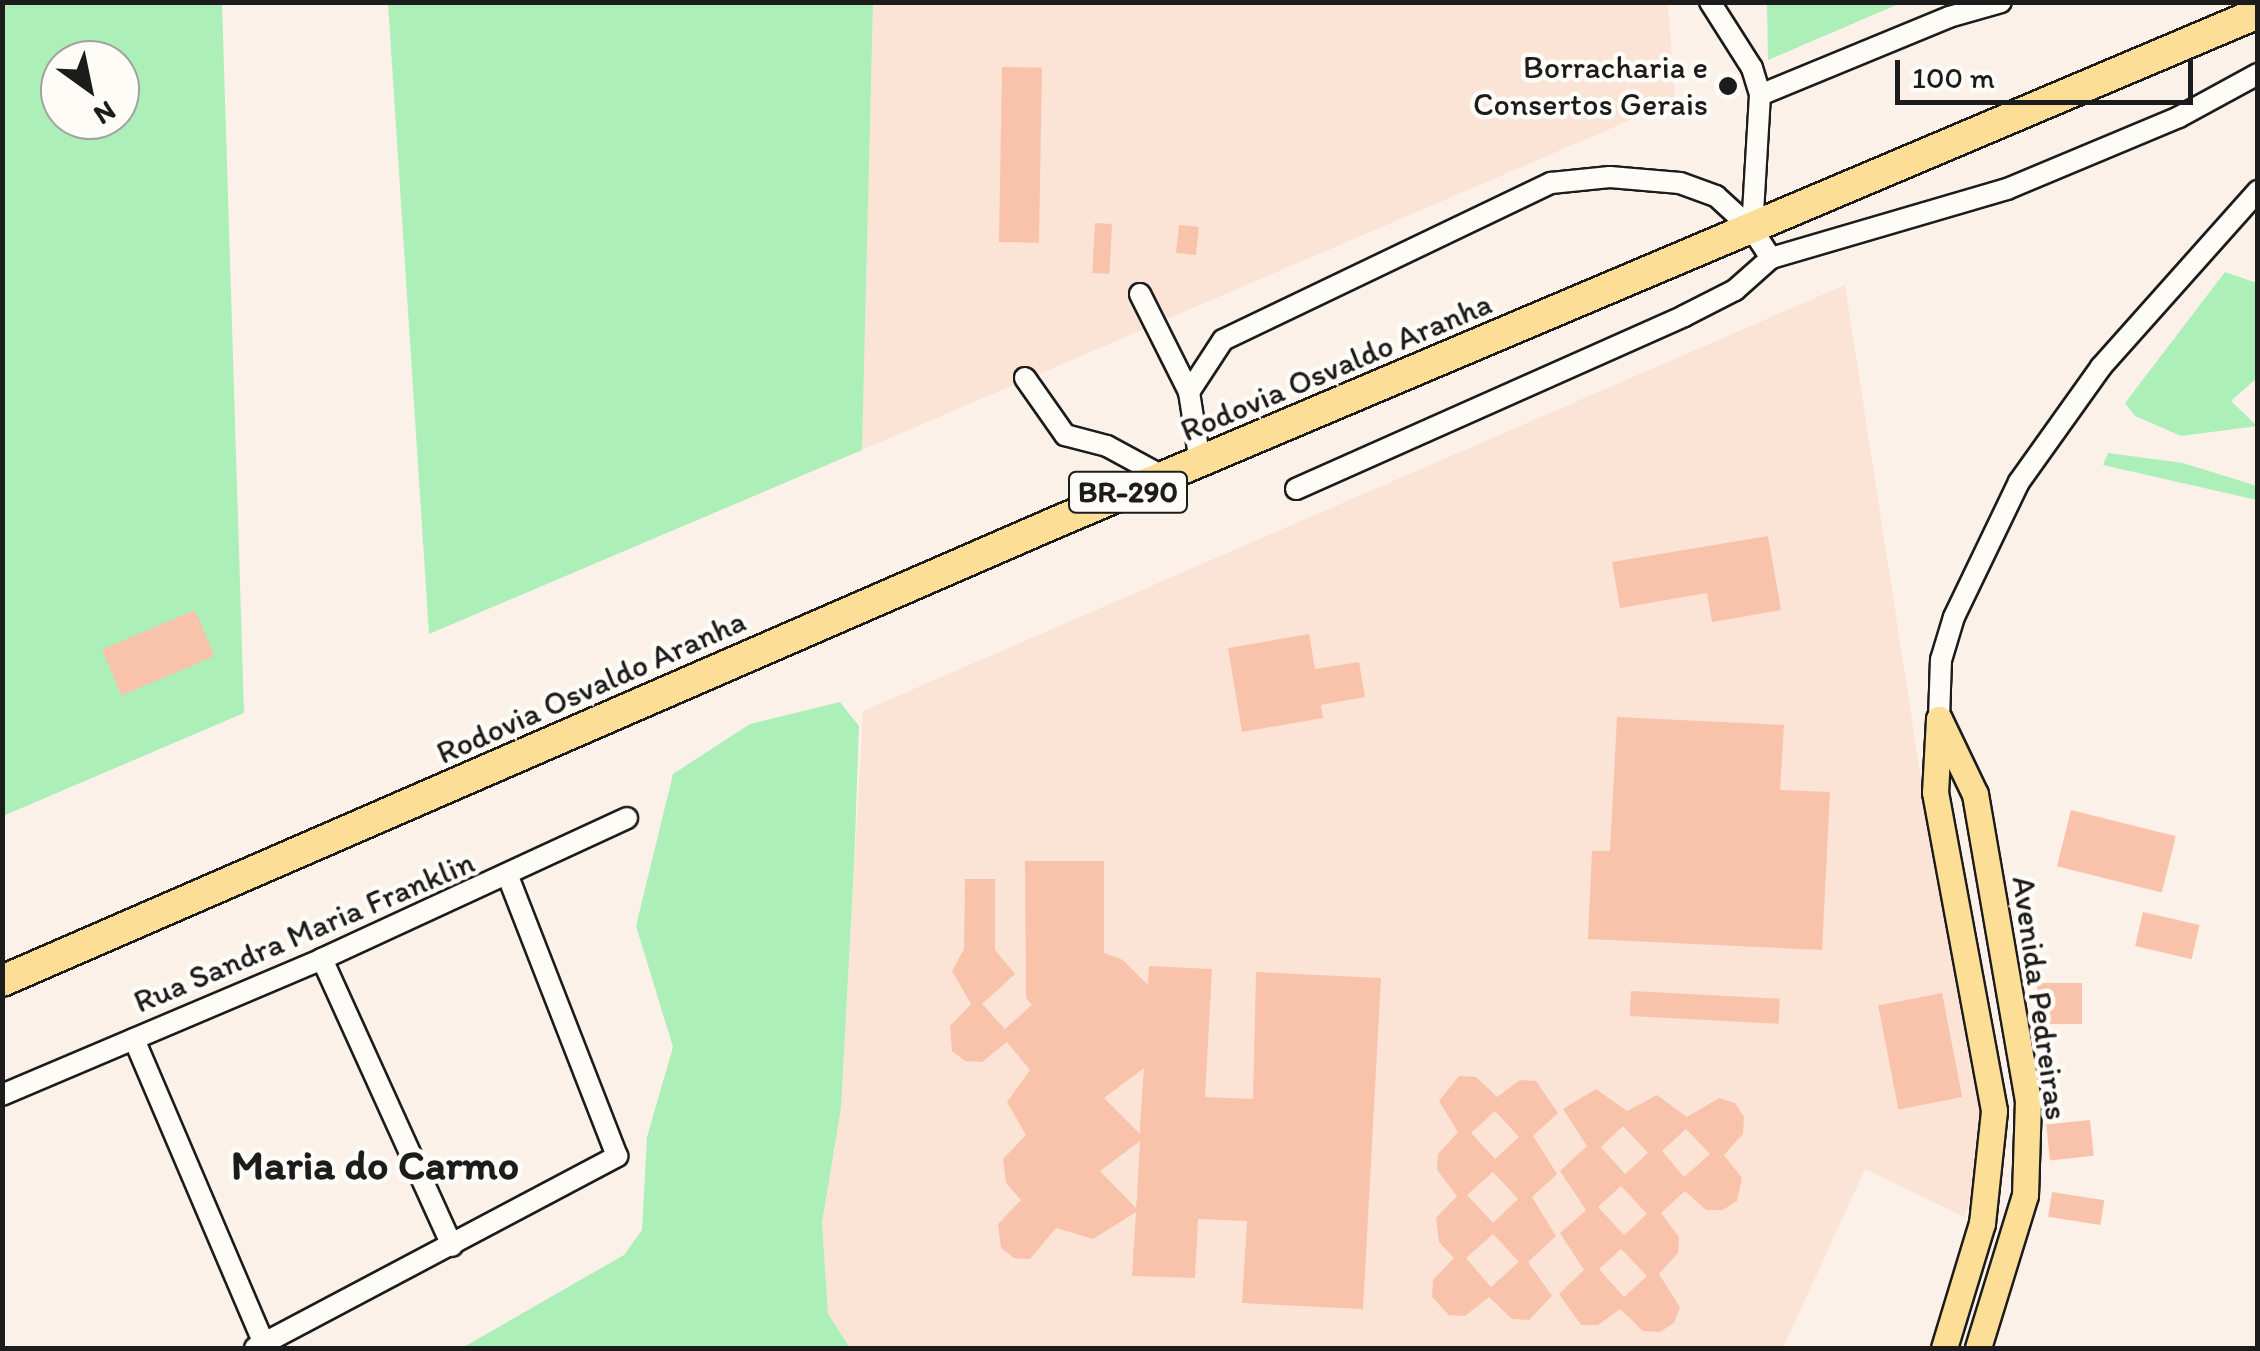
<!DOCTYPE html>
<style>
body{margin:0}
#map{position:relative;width:2260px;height:1351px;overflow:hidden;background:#fcf1e8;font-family:Itim,sans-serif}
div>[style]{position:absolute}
.built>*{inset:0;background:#fbe3d6}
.green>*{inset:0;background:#acefb9}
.building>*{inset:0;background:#f9c3ab;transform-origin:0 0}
.roads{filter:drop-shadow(2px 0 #1c1c1c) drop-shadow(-2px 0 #1c1c1c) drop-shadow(0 2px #1c1c1c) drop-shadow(0 -2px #1c1c1c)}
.minor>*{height:20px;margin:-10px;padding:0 10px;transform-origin:10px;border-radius:10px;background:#fdfcf7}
.major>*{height:25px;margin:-12.5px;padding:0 12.5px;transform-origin:12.5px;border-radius:12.5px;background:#fdde96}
.highway>*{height:30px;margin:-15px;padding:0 15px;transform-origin:15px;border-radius:15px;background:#fdde96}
.dots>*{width:28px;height:28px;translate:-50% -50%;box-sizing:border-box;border:5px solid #fdfcf7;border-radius:50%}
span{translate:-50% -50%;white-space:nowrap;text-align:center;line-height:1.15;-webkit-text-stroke:9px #fdfcf7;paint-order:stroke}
.shield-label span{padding:2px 8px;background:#fdfcf7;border:2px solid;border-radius:8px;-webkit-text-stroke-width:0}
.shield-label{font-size:30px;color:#1c1c1c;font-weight:700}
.poi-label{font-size:32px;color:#1c1c1c}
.right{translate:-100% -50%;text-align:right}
.street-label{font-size:32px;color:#1c1c1c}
.district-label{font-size:42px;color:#1c1c1c;font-weight:700}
.frame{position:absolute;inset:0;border:5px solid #1c1c1c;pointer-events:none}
.north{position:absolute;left:40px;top:40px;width:100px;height:100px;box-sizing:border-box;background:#fdfcf7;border:2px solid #a3a29f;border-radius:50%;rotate:147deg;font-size:28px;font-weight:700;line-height:40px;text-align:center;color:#1c1c1c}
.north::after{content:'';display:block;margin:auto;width:35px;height:45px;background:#1c1c1c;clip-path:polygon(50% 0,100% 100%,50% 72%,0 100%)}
.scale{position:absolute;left:1895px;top:60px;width:298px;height:45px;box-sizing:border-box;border:5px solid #1c1c1c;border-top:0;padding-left:12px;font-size:30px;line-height:35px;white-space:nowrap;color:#1c1c1c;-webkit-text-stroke:8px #fdfcf7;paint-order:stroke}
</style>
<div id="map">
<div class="built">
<div style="clip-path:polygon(873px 3px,1668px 3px,1675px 101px,862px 450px)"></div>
<div style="clip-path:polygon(1845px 285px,1928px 824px,1994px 1140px,1964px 1217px,1865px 1169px,1783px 1348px,850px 1348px,828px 1315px,822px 1223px,841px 1108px,863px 711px)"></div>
</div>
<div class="green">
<div style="clip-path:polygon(evenodd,3px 3px,222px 3px,244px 713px,3px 816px,3px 3px,60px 60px,120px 60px,120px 120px,60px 120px,60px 60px)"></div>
<div style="clip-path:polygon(388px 3px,873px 3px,862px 450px,429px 634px)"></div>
<div style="clip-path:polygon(1767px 3px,1767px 2px,1901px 3px,1768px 60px)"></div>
<div style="clip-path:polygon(2225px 272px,2257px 283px,2257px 378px,2231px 401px,2257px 426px,2181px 436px,2135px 416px,2125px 403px)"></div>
<div style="clip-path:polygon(2108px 453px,2183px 463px,2257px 486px,2257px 500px,2103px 465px)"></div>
<div style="clip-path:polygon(840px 702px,859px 726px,854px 867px,841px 1108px,822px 1223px,828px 1314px,850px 1348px,462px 1348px,624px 1255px,642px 1230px,647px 1137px,673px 1047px,636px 926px,673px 774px,750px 724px)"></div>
</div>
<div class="building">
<div style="left:1002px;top:67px;width:40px;height:175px;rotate:1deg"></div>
<div style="left:1095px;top:223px;width:17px;height:50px;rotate:3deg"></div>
<div style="left:1179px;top:225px;width:20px;height:28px;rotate:6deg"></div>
<div style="clip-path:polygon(1768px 536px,1781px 610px,1712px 622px,1707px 593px,1620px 608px,1612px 562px)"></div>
<div style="left:195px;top:610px;width:50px;height:101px;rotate:67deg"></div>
<div style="clip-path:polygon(1309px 634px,1315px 669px,1359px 662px,1365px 697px,1321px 705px,1323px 718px,1242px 732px,1228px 648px)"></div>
<div style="clip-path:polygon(1617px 717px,1784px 725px,1780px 790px,1830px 792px,1822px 950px,1588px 939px,1592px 851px,1610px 851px)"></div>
<div style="left:2071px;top:810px;width:108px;height:58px;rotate:14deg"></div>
<div style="clip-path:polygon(evenodd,1025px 861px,1104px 861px,1104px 953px,1123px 960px,1148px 985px,1149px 966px,1212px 969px,1205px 1097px,1253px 1099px,1256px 972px,1381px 978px,1363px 1309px,1242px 1303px,1247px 1221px,1198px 1219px,1195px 1278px,1132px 1276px,1136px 1212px,1093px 1239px,1056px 1228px,1030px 1259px,1014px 1258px,1001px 1248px,998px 1224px,1021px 1200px,1006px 1183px,1003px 1159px,1026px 1135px,1007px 1102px,1030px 1070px,1007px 1042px,982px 1062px,965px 1061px,952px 1051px,950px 1026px,971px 1004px,952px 971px,964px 949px,965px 879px,995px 879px,995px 950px,1015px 974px,982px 1004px,1005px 1029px,1032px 1005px,1026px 998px,1025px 861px,1144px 1068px,1140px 1125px,1140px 1134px,1104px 1098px,1144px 1068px,1025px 861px,1140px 1141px,1137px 1197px,1136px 1208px,1100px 1171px,1140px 1141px)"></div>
<div style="left:2143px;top:912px;width:58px;height:35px;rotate:13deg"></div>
<div style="left:2037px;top:983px;width:45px;height:41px"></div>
<div style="left:1631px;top:991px;width:149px;height:25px;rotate:3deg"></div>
<div style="left:1942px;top:993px;width:106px;height:65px;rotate:79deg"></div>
<div style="clip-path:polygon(evenodd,1459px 1076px,1476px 1077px,1497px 1097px,1520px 1080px,1536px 1081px,1558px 1113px,1533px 1136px,1557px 1174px,1532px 1197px,1556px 1236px,1528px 1262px,1552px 1296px,1529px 1320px,1512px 1319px,1489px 1297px,1465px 1316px,1449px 1315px,1432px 1297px,1433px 1280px,1454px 1258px,1439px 1242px,1436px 1218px,1457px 1196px,1437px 1170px,1438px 1154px,1458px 1132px,1439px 1101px,1459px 1076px,1495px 1111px,1519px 1137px,1495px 1159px,1471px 1133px,1495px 1111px,1459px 1076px,1493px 1172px,1518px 1199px,1493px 1223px,1467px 1195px,1493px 1172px,1459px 1076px,1493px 1234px,1519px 1262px,1491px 1287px,1466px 1258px,1493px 1234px)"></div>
<div style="clip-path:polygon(evenodd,1596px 1089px,1627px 1111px,1657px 1095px,1687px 1117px,1719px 1098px,1735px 1103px,1744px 1117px,1743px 1134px,1724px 1155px,1742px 1178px,1737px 1201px,1723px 1210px,1706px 1210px,1685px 1191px,1661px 1213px,1679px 1237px,1678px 1253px,1659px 1274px,1680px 1307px,1674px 1323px,1660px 1332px,1643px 1331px,1620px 1309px,1598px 1325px,1581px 1325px,1559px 1294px,1584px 1270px,1560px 1233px,1586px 1210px,1560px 1171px,1587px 1146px,1563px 1109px,1596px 1089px,1623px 1126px,1648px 1153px,1625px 1174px,1601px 1147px,1623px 1126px,1596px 1089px,1686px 1129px,1710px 1154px,1684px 1177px,1662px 1151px,1686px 1129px,1596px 1089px,1621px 1186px,1647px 1214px,1624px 1235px,1598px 1207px,1621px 1186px,1596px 1089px,1621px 1249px,1647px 1276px,1624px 1297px,1599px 1269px,1621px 1249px)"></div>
<div style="left:2090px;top:1120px;width:36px;height:44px;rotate:84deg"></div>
<div style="left:2052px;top:1192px;width:53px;height:25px;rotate:9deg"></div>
</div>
<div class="roads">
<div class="minor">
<div style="left:1710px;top:2px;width:78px;rotate:57.5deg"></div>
<div style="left:1752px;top:68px;width:28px;rotate:73deg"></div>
<div style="left:1760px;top:95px;width:134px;rotate:93.4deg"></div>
<div style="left:1760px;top:95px;width:204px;rotate:-22.4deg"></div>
<div style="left:1949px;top:17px;width:54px;rotate:-16.1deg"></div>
<div style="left:1140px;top:294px;width:110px;rotate:63.4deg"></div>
<div style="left:1189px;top:392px;width:71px;rotate:81.1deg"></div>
<div style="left:1025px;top:378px;width:70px;rotate:54.9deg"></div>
<div style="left:1065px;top:435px;width:43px;rotate:14.7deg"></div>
<div style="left:1107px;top:446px;width:65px;rotate:28.5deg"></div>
<div style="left:1189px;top:392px;width:62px;rotate:-56.8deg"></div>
<div style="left:1223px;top:340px;width:364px;rotate:-25.6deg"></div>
<div style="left:1551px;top:183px;width:59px;rotate:-5.8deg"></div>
<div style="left:1610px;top:177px;width:70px;rotate:4.9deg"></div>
<div style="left:1680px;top:183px;width:38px;rotate:20deg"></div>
<div style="left:1716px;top:196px;width:49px;rotate:42.5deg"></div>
<div style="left:1752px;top:229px;width:35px;rotate:57deg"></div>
<div style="left:1296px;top:489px;width:425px;rotate:-24deg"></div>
<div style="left:1684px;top:316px;width:57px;rotate:-27deg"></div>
<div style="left:1735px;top:290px;width:48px;rotate:-41.6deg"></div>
<div style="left:1771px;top:258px;width:246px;rotate:-16.3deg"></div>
<div style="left:2007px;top:189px;width:186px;rotate:-22.7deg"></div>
<div style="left:2179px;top:117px;width:90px;rotate:-28.6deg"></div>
<div style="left:1939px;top:719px;width:59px;rotate:-88.1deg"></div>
<div style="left:1941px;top:660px;width:45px;rotate:-73.2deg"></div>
<div style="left:1954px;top:617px;width:150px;rotate:-64.3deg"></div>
<div style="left:2019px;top:482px;width:141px;rotate:-54.5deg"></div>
<div style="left:2101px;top:367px;width:236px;rotate:-48.3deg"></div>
<div style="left:322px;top:959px;width:315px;rotate:65.6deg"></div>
<div style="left:134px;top:1039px;width:336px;rotate:66.9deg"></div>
<div style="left:2px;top:1095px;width:348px;rotate:-23deg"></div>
<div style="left:322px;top:959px;width:336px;rotate:-24.8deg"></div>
<div style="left:255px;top:1348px;width:410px;rotate:-27.9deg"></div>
<div style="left:617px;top:1156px;width:300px;rotate:-111.3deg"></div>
</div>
<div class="major">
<div style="left:1939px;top:719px;width:83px;rotate:64.4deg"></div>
<div style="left:1975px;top:794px;width:311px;rotate:80.2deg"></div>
<div style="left:2028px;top:1100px;width:95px;rotate:91.8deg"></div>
<div style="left:2025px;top:1195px;width:160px;rotate:107.1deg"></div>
<div style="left:1939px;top:719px;width:73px;rotate:93.1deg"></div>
<div style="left:1935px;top:792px;width:324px;rotate:79.5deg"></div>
<div style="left:1994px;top:1111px;width:113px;rotate:96.1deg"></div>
<div style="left:1982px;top:1223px;width:131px;rotate:106.9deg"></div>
</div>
<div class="highway">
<div style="left:2px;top:981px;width:1153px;rotate:-23.52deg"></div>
<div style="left:1059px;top:521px;width:1302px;rotate:-22.96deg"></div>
</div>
</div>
<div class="dots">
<div style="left:1728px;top:86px;background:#1c1c1c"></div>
</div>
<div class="shield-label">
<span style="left:1128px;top:492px">BR-290</span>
</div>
<div class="poi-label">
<span class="right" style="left:1708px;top:86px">Borracharia e<br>Consertos Gerais</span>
</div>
<div class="street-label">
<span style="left:1336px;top:367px;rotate:-23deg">Rodovia Osvaldo Aranha</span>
<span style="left:591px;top:687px;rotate:-24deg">Rodovia Osvaldo Aranha</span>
<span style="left:304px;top:932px;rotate:-23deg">Rua Sandra Maria Franklin</span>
<span style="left:2040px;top:998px;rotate:82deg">Avenida Pedreiras</span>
</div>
<div class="district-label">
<span style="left:375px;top:1165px">Maria do Carmo</span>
</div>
<div class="frame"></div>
<div class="north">N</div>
<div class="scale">100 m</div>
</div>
